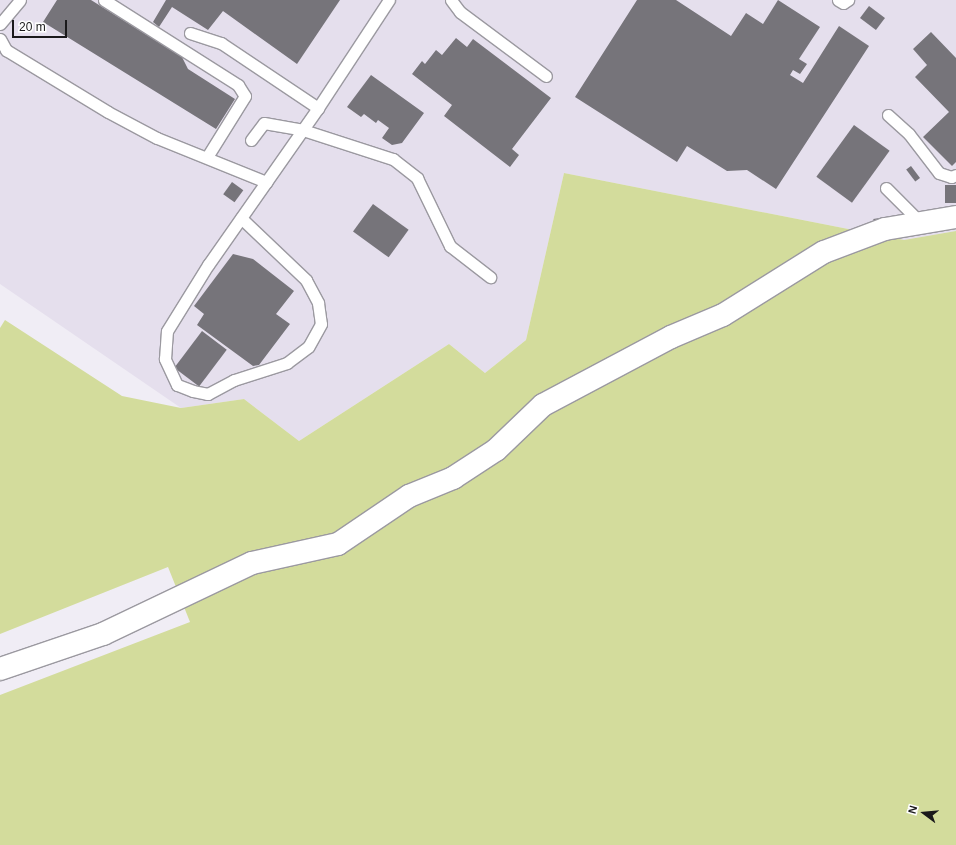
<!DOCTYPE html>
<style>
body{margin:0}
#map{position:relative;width:956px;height:845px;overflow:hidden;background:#f0edf5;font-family:Helvetica,sans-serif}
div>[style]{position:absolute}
.built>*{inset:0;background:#e5dfed}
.green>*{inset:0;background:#d3dc9c}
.building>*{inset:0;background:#76747a;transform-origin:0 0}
.roads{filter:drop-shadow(1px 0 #9b99a0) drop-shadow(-1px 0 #9b99a0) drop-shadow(0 1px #9b99a0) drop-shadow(0 -1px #9b99a0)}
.lane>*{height:11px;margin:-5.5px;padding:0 5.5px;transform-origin:5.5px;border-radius:5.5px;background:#fff}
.street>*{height:22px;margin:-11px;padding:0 11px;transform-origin:11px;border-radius:11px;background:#fff}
span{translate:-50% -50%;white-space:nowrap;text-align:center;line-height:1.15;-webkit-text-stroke:3px #fff;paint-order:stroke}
.north{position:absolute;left:904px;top:793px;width:40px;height:40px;-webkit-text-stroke:3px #fff;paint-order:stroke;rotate:286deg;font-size:11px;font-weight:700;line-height:16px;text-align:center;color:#1a191b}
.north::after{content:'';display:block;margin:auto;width:14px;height:18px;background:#1a191b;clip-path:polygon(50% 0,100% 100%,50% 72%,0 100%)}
.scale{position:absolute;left:12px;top:20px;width:55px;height:18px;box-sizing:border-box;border:2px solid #1a191b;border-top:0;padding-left:5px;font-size:12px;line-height:14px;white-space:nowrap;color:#1a191b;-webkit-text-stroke:3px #fff;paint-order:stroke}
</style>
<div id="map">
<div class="built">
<div style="clip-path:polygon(0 0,956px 0,956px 231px,904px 240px,564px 173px,526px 340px,485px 373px,449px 344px,299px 441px,244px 399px,181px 408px,0 284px)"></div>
</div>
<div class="green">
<div style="clip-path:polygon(564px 173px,904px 240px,956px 231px,956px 845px,0 845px,0 695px,190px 622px,168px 567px,0 634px,0 328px,5px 320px,122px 396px,181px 408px,244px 399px,299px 441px,449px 344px,485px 373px,526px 340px)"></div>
</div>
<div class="building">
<div style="clip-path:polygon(57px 0,91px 0,182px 57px,188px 69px,235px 99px,216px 129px,43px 22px)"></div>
<div style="clip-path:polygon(166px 0,340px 0,297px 64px,223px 11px,208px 30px,172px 7px,159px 27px,153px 22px)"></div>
<div style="clip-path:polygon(637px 0,676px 0,731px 36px,746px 13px,763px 24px,778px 0,820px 27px,799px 59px,807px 64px,800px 74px,793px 70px,790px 75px,803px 83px,839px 26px,869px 46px,776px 189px,747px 170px,727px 171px,687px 146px,677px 162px,575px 97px)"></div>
<div style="left:869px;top:6px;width:20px;height:15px;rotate:37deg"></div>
<div style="clip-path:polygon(931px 32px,956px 58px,956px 162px,952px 166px,923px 137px,949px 112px,915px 77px,927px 65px,913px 49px)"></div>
<div style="clip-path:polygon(456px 38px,467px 47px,473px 39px,551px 98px,512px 149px,519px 155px,510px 167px,444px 116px,452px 105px,412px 74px,422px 61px,425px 64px,436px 50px,442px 55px)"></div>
<div style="clip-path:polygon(371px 75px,424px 113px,402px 143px,392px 145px,382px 138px,389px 128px,378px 120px,376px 123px,364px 114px,361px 117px,347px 107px)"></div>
<div style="left:854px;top:125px;width:44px;height:64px;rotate:36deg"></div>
<div style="left:911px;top:166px;width:15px;height:6px;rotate:53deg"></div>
<div style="left:232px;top:182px;width:14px;height:15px;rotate:36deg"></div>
<div style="left:945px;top:185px;width:11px;height:18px"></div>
<div style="left:373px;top:204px;width:44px;height:34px;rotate:36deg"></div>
<div style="left:899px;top:215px;width:6px;height:26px;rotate:81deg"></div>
<div style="clip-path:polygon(233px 254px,253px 259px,294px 291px,276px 314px,290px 324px,259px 365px,253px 366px,197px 325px,204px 314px,194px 306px)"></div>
<div style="left:202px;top:331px;width:31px;height:46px;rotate:37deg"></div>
</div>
<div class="roads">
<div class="lane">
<div style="left:104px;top:0;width:159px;rotate:32.4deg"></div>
<div style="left:238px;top:85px;width:13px;rotate:58deg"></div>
<div style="left:245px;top:96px;width:72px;rotate:121.9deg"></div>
<div style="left:451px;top:0;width:15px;rotate:53deg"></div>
<div style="left:460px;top:12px;width:107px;rotate:36.7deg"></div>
<div style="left:838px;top:0;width:6px;rotate:31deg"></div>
<div style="left:843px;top:3px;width:6px;rotate:-31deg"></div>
<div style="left:0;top:24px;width:31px;rotate:-50deg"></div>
<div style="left:190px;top:33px;width:33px;rotate:18deg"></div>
<div style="left:221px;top:43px;width:117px;rotate:33.8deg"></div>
<div style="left:0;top:39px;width:13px;rotate:61deg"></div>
<div style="left:6px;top:50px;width:119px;rotate:31.3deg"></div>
<div style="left:108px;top:112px;width:55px;rotate:28deg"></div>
<div style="left:157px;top:138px;width:118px;rotate:22deg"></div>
<div style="left:888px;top:115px;width:28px;rotate:42deg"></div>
<div style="left:909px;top:134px;width:49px;rotate:52.4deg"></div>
<div style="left:939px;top:173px;width:13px;rotate:18deg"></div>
<div style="left:951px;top:177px;width:5px;rotate:-22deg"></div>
<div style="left:251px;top:140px;width:21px;rotate:-53deg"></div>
<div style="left:264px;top:123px;width:40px;rotate:10deg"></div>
<div style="left:303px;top:130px;width:95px;rotate:17.9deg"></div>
<div style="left:393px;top:159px;width:31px;rotate:38deg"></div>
<div style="left:417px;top:178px;width:76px;rotate:64.1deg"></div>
<div style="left:450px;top:246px;width:51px;rotate:37.8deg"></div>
<div style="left:886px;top:188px;width:49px;rotate:45deg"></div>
<div style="left:241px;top:218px;width:90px;rotate:43.6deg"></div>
<div style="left:306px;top:280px;width:26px;rotate:62deg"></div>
<div style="left:318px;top:303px;width:21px;rotate:82deg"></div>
<div style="left:321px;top:324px;width:26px;rotate:119deg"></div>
<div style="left:308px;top:347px;width:26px;rotate:143deg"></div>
<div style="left:287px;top:363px;width:56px;rotate:162.2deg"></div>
<div style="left:234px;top:380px;width:30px;rotate:152deg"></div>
<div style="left:208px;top:394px;width:15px;rotate:-169deg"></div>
<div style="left:193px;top:391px;width:17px;rotate:-159deg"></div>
<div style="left:177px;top:385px;width:29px;rotate:-115deg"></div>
<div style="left:165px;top:359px;width:28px;rotate:-86deg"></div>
<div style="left:167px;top:331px;width:78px;rotate:-58.2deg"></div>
<div style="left:208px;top:265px;width:192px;rotate:-55deg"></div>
<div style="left:318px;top:108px;width:129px;rotate:-56.7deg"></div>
</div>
<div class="street">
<div style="left:0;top:669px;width:109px;rotate:-18.8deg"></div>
<div style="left:103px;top:634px;width:165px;rotate:-25.5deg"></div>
<div style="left:252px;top:563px;width:88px;rotate:-12.5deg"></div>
<div style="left:338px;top:544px;width:86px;rotate:-34.1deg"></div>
<div style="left:409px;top:496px;width:48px;rotate:-22.2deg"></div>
<div style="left:453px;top:478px;width:51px;rotate:-33.1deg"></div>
<div style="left:496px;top:450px;width:65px;rotate:-43.8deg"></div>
<div style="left:543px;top:405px;width:145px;rotate:-28deg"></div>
<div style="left:671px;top:337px;width:56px;rotate:-22.9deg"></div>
<div style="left:723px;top:315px;width:119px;rotate:-32deg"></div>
<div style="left:824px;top:252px;width:65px;rotate:-20.7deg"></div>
<div style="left:885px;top:229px;width:72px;rotate:-9.6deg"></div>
</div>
</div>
<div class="north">N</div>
<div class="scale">20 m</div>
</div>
